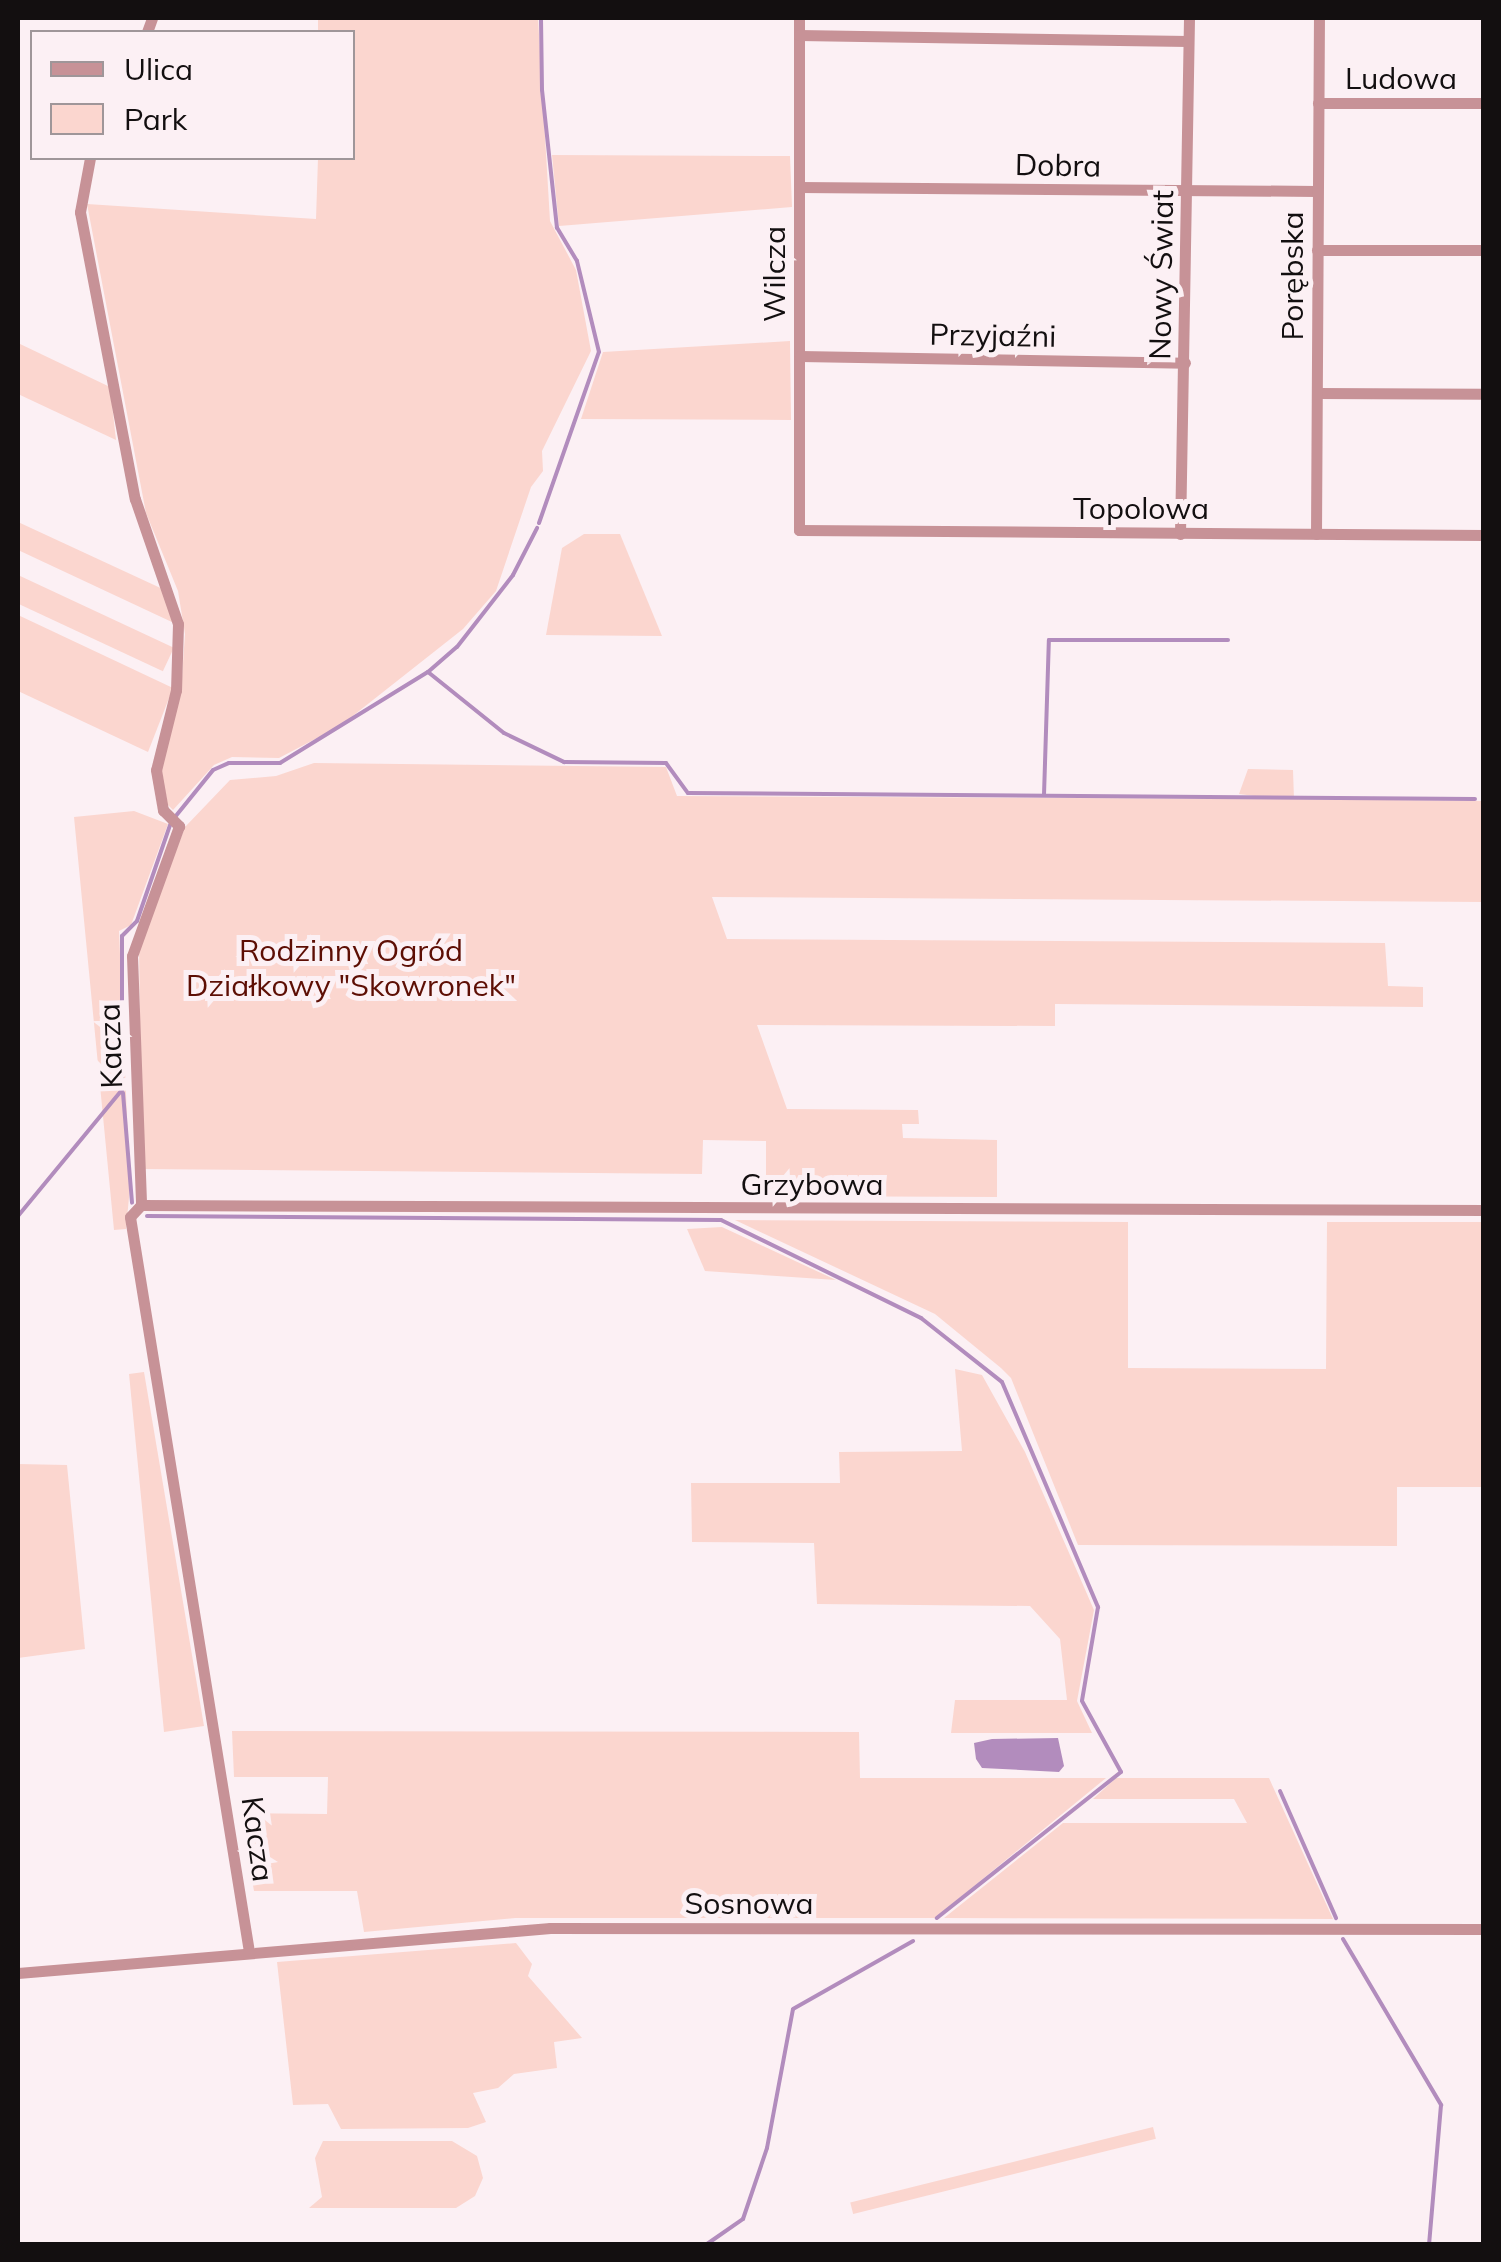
<!DOCTYPE html>
<meta charset="utf-8">
<style>
body{margin:0}
#map{position:relative;width:1501px;height:2262px;overflow:hidden;background:#fcf0f4;font-family:Mulish,sans-serif}
div>[style]{position:absolute}
.green>*{inset:0;background:#fbd6cf;transform-origin:0 0}
.water>*{inset:0;background:#b28cbd}
.stream>*{height:4px;margin:-2px;padding:0 2px;transform-origin:2px;border-radius:2px;background:#b28cbd}
.minor>*{height:11px;margin:-5.5px;padding:0 5.5px;transform-origin:5.5px;border-radius:5.5px;background:#c79297}
span{translate:-50% -50%;white-space:nowrap;text-align:center;line-height:1.15;-webkit-text-stroke:10px #fcf0f4;paint-order:stroke}
.street-label{font-size:30px;color:#130f10}
.park-label{font-size:30px;color:#5d0e04}
.frame{position:absolute;inset:0;border:20px solid #130f10;pointer-events:none}
.legend{position:absolute;left:30px;top:30px;width:325px;height:130px;box-sizing:border-box;background:#fcf0f4;border:2px solid #9f9699;margin:0;padding:12px 18px;list-style:none;font-size:30px;color:#130f10}
.legend li{display:flex;align-items:center;gap:20px;height:50px}
.legend b{width:50px;border:2px solid #9f9699}
</style>
<div id="map">
<div class="green">
<div style="clip-path:polygon(318px 18px,538px 18px,550px 221px,576px 270px,591px 351px,542px 451px,543px 471px,531px 487px,496px 591px,463px 629px,340px 726px,279px 758px,232px 757px,214px 765px,173px 810px,165px 802px,161px 769px,181px 692px,185px 634px,178px 591px,146px 513px,87px 204px,316px 219px,318px 158px,352px 158px,352px 32px,318px 32px)"></div>
<div style="clip-path:polygon(552px 155px,790px 156px,792px 207px,559px 226px)"></div>
<div style="clip-path:polygon(790px 341px,791px 420px,581px 419px,603px 352px)"></div>
<div style="clip-path:polygon(18px 343px,110px 387px,116px 440px,18px 394px)"></div>
<div style="clip-path:polygon(18px 522px,167px 591px,174px 623px,18px 550px)"></div>
<div style="clip-path:polygon(584px 534px,620px 534px,662px 636px,546px 635px,562px 548px)"></div>
<div style="left:18px;top:575px;width:172px;height:26px;rotate:25deg"></div>
<div style="clip-path:polygon(18px 615px,173px 688px,148px 752px,18px 691px)"></div>
<div style="clip-path:polygon(314px 763px,666px 767px,677px 796px,1278px 799px,1239px 794px,1248px 769px,1293px 770px,1294px 799px,1483px 801px,1483px 902px,712px 897px,727px 939px,1385px 943px,1388px 986px,1423px 987px,1423px 1007px,1055px 1004px,1055px 1026px,757px 1025px,787px 1109px,918px 1110px,919px 1124px,902px 1124px,903px 1138px,997px 1140px,997px 1197px,766px 1196px,766px 1141px,703px 1140px,702px 1174px,142px 1169px,139px 947px,185px 827px,230px 780px,276px 776px)"></div>
<div style="clip-path:polygon(134px 811px,168px 824px,131px 925px,119px 931px,130px 1187px,126px 1229px,114px 1230px,74px 817px)"></div>
<div style="clip-path:polygon(735px 1220px,1128px 1222px,1128px 1368px,1326px 1369px,1327px 1222px,1483px 1222px,1483px 1487px,1397px 1487px,1397px 1546px,1078px 1545px,1011px 1378px,1001px 1368px,935px 1314px)"></div>
<div style="clip-path:polygon(722px 1227px,836px 1280px,705px 1271px,687px 1229px)"></div>
<div style="clip-path:polygon(955px 1369px,982px 1375px,1025px 1452px,1094px 1610px,1077px 1701px,1092px 1733px,951px 1733px,955px 1700px,1067px 1700px,1060px 1639px,1030px 1606px,817px 1604px,814px 1543px,692px 1542px,691px 1483px,840px 1483px,839px 1452px,962px 1451px)"></div>
<div style="clip-path:polygon(144px 1372px,204px 1726px,164px 1732px,129px 1374px)"></div>
<div style="clip-path:polygon(18px 1464px,67px 1465px,85px 1649px,18px 1658px)"></div>
<div style="clip-path:polygon(232px 1731px,859px 1732px,860px 1778px,1106px 1778px,935px 1918px,515px 1918px,364px 1932px,357px 1891px,254px 1891px,240px 1813px,327px 1814px,328px 1777px,234px 1777px)"></div>
<div style="clip-path:polygon(1116px 1778px,1269px 1778px,1333px 1919px,944px 1918px,1063px 1823px,1247px 1823px,1234px 1799px,1093px 1799px)"></div>
<div style="clip-path:polygon(516px 1943px,532px 1964px,528px 1976px,582px 2038px,554px 2042px,557px 2068px,514px 2074px,498px 2088px,473px 2093px,486px 2122px,468px 2128px,341px 2129px,328px 2104px,293px 2105px,277px 1962px)"></div>
<div style="left:1153px;top:2127px;width:12px;height:312px;rotate:76deg"></div>
<div style="clip-path:polygon(323px 2141px,452px 2141px,477px 2156px,483px 2178px,475px 2196px,456px 2208px,309px 2208px,322px 2197px,315px 2158px)"></div>
</div>
<div class="water">
<div style="clip-path:polygon(1058px 1738px,1064px 1766px,1059px 1772px,982px 1768px,976px 1759px,974px 1743px,992px 1739px)"></div>
</div>
<div class="stream">
<div style="left:539px;top:523px;width:181px;rotate:-70.7deg"></div>
<div style="left:599px;top:352px;width:94px;rotate:-103.6deg"></div>
<div style="left:577px;top:261px;width:39px;rotate:-121deg"></div>
<div style="left:557px;top:228px;width:139px;rotate:-96.2deg"></div>
<div style="left:542px;top:90px;width:72px;rotate:-90.8deg"></div>
<div style="left:428px;top:672px;width:97px;rotate:38.8deg"></div>
<div style="left:504px;top:733px;width:67px;rotate:25.8deg"></div>
<div style="left:564px;top:762px;width:102px;rotate:0.6deg"></div>
<div style="left:666px;top:763px;width:37px;rotate:54deg"></div>
<div style="left:688px;top:793px;width:787px;rotate:0.44deg"></div>
<div style="left:1044px;top:795px;width:155px;rotate:-88.2deg"></div>
<div style="left:1049px;top:640px;width:179px"></div>
<div style="left:175px;top:817px;width:60px;rotate:-51deg"></div>
<div style="left:213px;top:770px;width:17px;rotate:-24deg"></div>
<div style="left:229px;top:763px;width:51px"></div>
<div style="left:280px;top:763px;width:174px;rotate:-31.6deg"></div>
<div style="left:428px;top:672px;width:38px;rotate:-41deg"></div>
<div style="left:457px;top:647px;width:91px;rotate:-52.1deg"></div>
<div style="left:513px;top:575px;width:53px;rotate:-62.9deg"></div>
<div style="left:123px;top:1093px;width:110px;rotate:85.3deg"></div>
<div style="left:18px;top:1216px;width:163px;rotate:-50.5deg"></div>
<div style="left:122px;top:1090px;width:154px;rotate:-90deg"></div>
<div style="left:122px;top:936px;width:21px;rotate:-45deg"></div>
<div style="left:137px;top:921px;width:102px;rotate:-71deg"></div>
<div style="left:147px;top:1216px;width:574px;rotate:0.4deg"></div>
<div style="left:721px;top:1220px;width:223px;rotate:26.1deg"></div>
<div style="left:921px;top:1318px;width:103px;rotate:38.3deg"></div>
<div style="left:1002px;top:1382px;width:245px;rotate:66.9deg"></div>
<div style="left:1098px;top:1607px;width:95px;rotate:99.7deg"></div>
<div style="left:1082px;top:1701px;width:81px;rotate:61.2deg"></div>
<div style="left:1121px;top:1772px;width:235px;rotate:141.6deg"></div>
<div style="left:1280px;top:1791px;width:139px;rotate:66.2deg"></div>
<div style="left:1343px;top:1939px;width:193px;rotate:59.4deg"></div>
<div style="left:1441px;top:2105px;width:140px;rotate:94.9deg"></div>
<div style="left:707px;top:2244px;width:44px;rotate:-34.8deg"></div>
<div style="left:743px;top:2219px;width:75px;rotate:-71.3deg"></div>
<div style="left:767px;top:2148px;width:141px;rotate:-79.4deg"></div>
<div style="left:793px;top:2009px;width:138px;rotate:-29.5deg"></div>
</div>
<div class="minor">
<div style="left:799px;top:18px;width:512px;rotate:90deg"></div>
<div style="left:799px;top:530px;width:685px;rotate:0.42deg"></div>
<div style="left:147px;top:32px;width:15px;rotate:-70deg"></div>
<div style="left:799px;top:35px;width:389px;rotate:0.9deg"></div>
<div style="left:1318px;top:103px;width:166px"></div>
<div style="left:90px;top:158px;width:55px;rotate:100.5deg"></div>
<div style="left:80px;top:212px;width:292px;rotate:79.2deg"></div>
<div style="left:135px;top:499px;width:132px;rotate:71deg"></div>
<div style="left:178px;top:624px;width:66px;rotate:91.7deg"></div>
<div style="left:176px;top:690px;width:82px;rotate:104deg"></div>
<div style="left:156px;top:770px;width:41px;rotate:80.1deg"></div>
<div style="left:163px;top:810px;width:23px;rotate:45deg"></div>
<div style="left:179px;top:826px;width:138px;rotate:109.9deg"></div>
<div style="left:132px;top:956px;width:249px;rotate:87.9deg"></div>
<div style="left:141px;top:1205px;width:16px;rotate:133deg"></div>
<div style="left:130px;top:1217px;width:745px;rotate:80.8deg"></div>
<div style="left:799px;top:187px;width:517px;rotate:0.44deg"></div>
<div style="left:1317px;top:250px;width:167px"></div>
<div style="left:800px;top:356px;width:385px;rotate:1deg"></div>
<div style="left:1317px;top:393px;width:167px;rotate:0.3deg"></div>
<div style="left:1180px;top:534px;width:516px;rotate:-89deg"></div>
<div style="left:1316px;top:534px;width:516px;rotate:-89.67deg"></div>
<div style="left:141px;top:1205px;width:1343px;rotate:0.21deg"></div>
<div style="left:18px;top:1973px;width:534px;rotate:-4.83deg"></div>
<div style="left:550px;top:1928px;width:934px;rotate:0.06deg"></div>
</div>
<div class="street-label">
<span style="left:1401px;top:78px">Ludowa</span>
<span style="left:1058px;top:165px;rotate:1deg">Dobra</span>
<span style="left:774px;top:274px;rotate:-90deg">Wilcza</span>
<span style="left:1161px;top:275px;rotate:-89deg">Nowy Świat</span>
<span style="left:1292px;top:276px;rotate:-90deg">Porębska</span>
<span style="left:993px;top:335px;rotate:1deg">Przyjaźni</span>
<span style="left:1141px;top:508px">Topolowa</span>
<span style="left:110px;top:1046px;rotate:-92deg">Kacza</span>
<span style="left:812px;top:1184px">Grzybowa</span>
<span style="left:258px;top:1839px;rotate:82deg">Kacza</span>
<span style="left:749px;top:1903px">Sosnowa</span>
</div>
<div class="park-label">
<span style="left:351px;top:967px">Rodzinny Ogród<br>Działkowy "Skowronek"</span>
</div>
<div class="frame"></div>
<ul class="legend">
<li><b style="height:12px;background:#c79297"></b>Ulica</li>
<li><b style="height:28px;background:#fbd6cf"></b>Park</li>
</ul>
</div>
